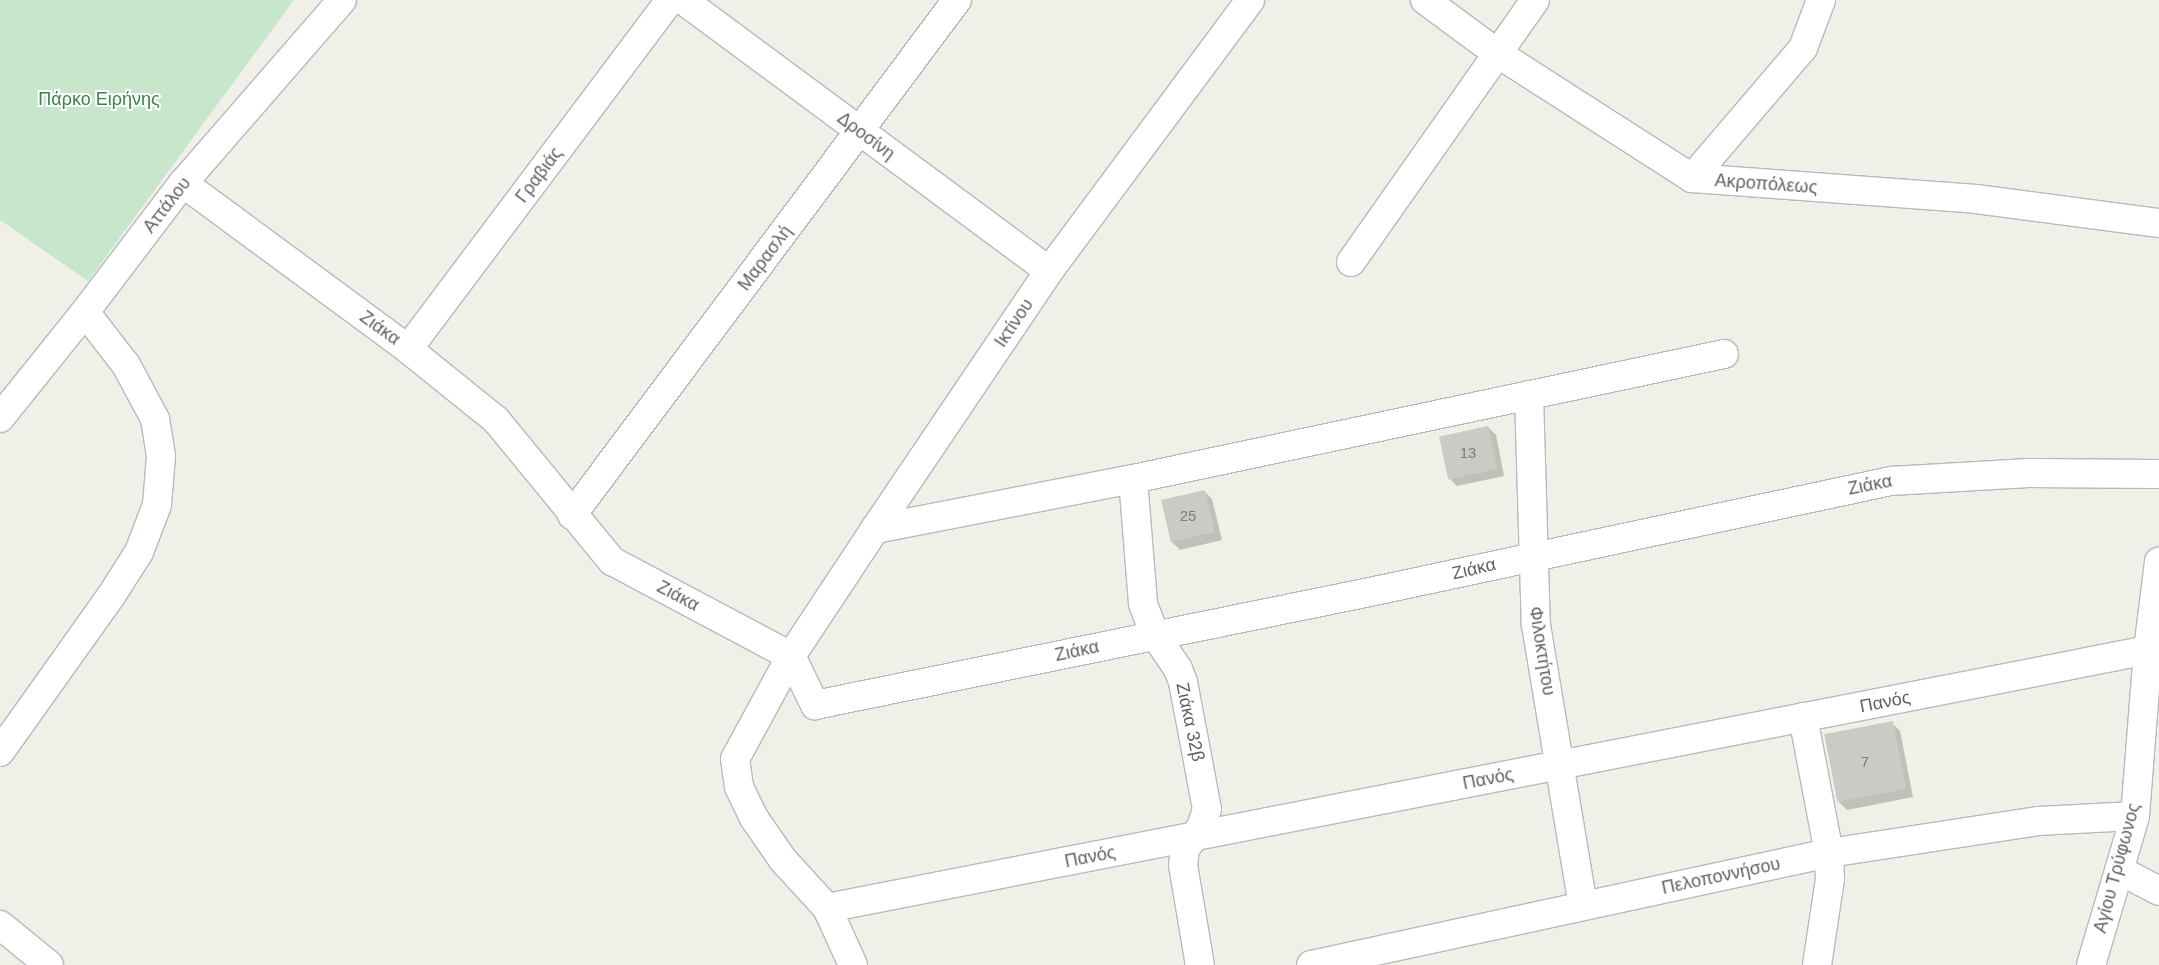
<!DOCTYPE html>
<meta charset="utf-8">
<style>
body{margin:0}
#map{position:relative;width:2159px;height:965px;overflow:hidden;background:#f0f0e8;font-family:Arial,sans-serif}
div>[style]{position:absolute}
.green>*{inset:0;background:#c7e6cc}
.shadow>*{inset:0;background:#0003}
.building>*{inset:0;background:#cccac5;transform-origin:0 0}
.roads{filter:drop-shadow(1px 0 #b8b9be) drop-shadow(-1px 0 #b8b9be) drop-shadow(0 1px #b8b9be) drop-shadow(0 -1px #b8b9be)}
.minor>*{height:28px;margin:-14px;padding:0 14px;transform-origin:14px;border-radius:14px;background:#fff}
span{translate:-50% -50%;white-space:nowrap;text-align:center;line-height:1.15;-webkit-text-stroke:4px #fff;paint-order:stroke}
.number-label{font-size:15px;color:#7a7c7e}
.number-label span{-webkit-text-stroke-width:0}
.park-label{font-size:18px;color:#3b8349}
.street-label{font-size:18px;color:#5f6267}
</style>
<div id="map">
<div class="green">
<div style="clip-path:polygon(0 0,294px 0,88px 281px,0 220px)"></div>
</div>
<div class="shadow">
<div style="clip-path:polygon(1488px 427px,1496px 435px,1504px 476px,1457px 486px,1449px 478px)"></div>
<div style="clip-path:polygon(1204px 491px,1212px 499px,1222px 540px,1180px 550px,1172px 542px)"></div>
<div style="clip-path:polygon(1892px 723px,1900px 731px,1913px 797px,1847px 810px,1839px 802px)"></div>
</div>
<div class="building">
<div style="left:1488px;top:426px;width:44px;height:50px;rotate:78deg"></div>
<div style="left:1205px;top:490px;width:43px;height:45px;rotate:77deg"></div>
<div style="left:1893px;top:721px;width:69px;height:70px;rotate:79deg"></div>
</div>
<div class="roads">
<div class="minor">
<div style="left:683px;top:0;width:455px;rotate:36.5deg"></div>
<div style="left:1425px;top:0;width:89px;rotate:36.4deg"></div>
<div style="left:1497px;top:53px;width:232px;rotate:32.7deg"></div>
<div style="left:1692px;top:178px;width:285px;rotate:4.2deg"></div>
<div style="left:1976px;top:199px;width:185px;rotate:7.5deg"></div>
<div style="left:1692px;top:178px;width:171px;rotate:-49.5deg"></div>
<div style="left:1803px;top:48px;width:51px;rotate:-69.4deg"></div>
<div style="left:183px;top:183px;width:280px;rotate:36.4deg"></div>
<div style="left:408px;top:349px;width:113px;rotate:38.9deg"></div>
<div style="left:496px;top:420px;width:183px;rotate:50.6deg"></div>
<div style="left:612px;top:561px;width:203px;rotate:28deg"></div>
<div style="left:791px;top:656px;width:55px;rotate:63.9deg"></div>
<div style="left:815px;top:705px;width:561px;rotate:-11.51deg"></div>
<div style="left:1365px;top:593px;width:538px;rotate:-12.02deg"></div>
<div style="left:1891px;top:481px;width:138px;rotate:-3.3deg"></div>
<div style="left:2029px;top:473px;width:130px;rotate:0.4deg"></div>
<div style="left:1351px;top:262px;width:320px;rotate:-54.9deg"></div>
<div style="left:408px;top:349px;width:436px;rotate:-53.1deg"></div>
<div style="left:1529px;top:395px;width:230px;rotate:88.3deg"></div>
<div style="left:1536px;top:625px;width:284px;rotate:80.5deg"></div>
<div style="left:0;top:418px;width:136px;rotate:-51.3deg"></div>
<div style="left:85px;top:312px;width:162px;rotate:-52.8deg"></div>
<div style="left:183px;top:183px;width:242px;rotate:-49deg"></div>
<div style="left:1133px;top:479px;width:125px;rotate:85.4deg"></div>
<div style="left:1143px;top:604px;width:33px;rotate:69deg"></div>
<div style="left:1155px;top:635px;width:41px;rotate:55.9deg"></div>
<div style="left:1178px;top:669px;width:14px;rotate:69deg"></div>
<div style="left:1183px;top:682px;width:129px;rotate:79.3deg"></div>
<div style="left:1207px;top:809px;width:19px;rotate:108deg"></div>
<div style="left:1201px;top:827px;width:27px;rotate:126deg"></div>
<div style="left:1185px;top:849px;width:16px;rotate:97deg"></div>
<div style="left:1183px;top:865px;width:101px;rotate:80.4deg"></div>
<div style="left:572px;top:515px;width:643px;rotate:-53.22deg"></div>
<div style="left:875px;top:529px;width:263px;rotate:-11deg"></div>
<div style="left:1133px;top:479px;width:604px;rotate:-11.94deg"></div>
<div style="left:1803px;top:717px;width:138px;rotate:79.2deg"></div>
<div style="left:1829px;top:853px;width:26px;rotate:88deg"></div>
<div style="left:1830px;top:879px;width:87px;rotate:98.6deg"></div>
<div style="left:0;top:752px;width:191px;rotate:-54.6deg"></div>
<div style="left:111px;top:596px;width:52px;rotate:-57.5deg"></div>
<div style="left:139px;top:552px;width:50px;rotate:-69deg"></div>
<div style="left:157px;top:505px;width:49px;rotate:-85.3deg"></div>
<div style="left:161px;top:456px;width:37px;rotate:-99deg"></div>
<div style="left:155px;top:419px;width:61px;rotate:-118.2deg"></div>
<div style="left:126px;top:365px;width:67px;rotate:-127.7deg"></div>
<div style="left:2119px;top:870px;width:45px;rotate:27.7deg"></div>
<div style="left:827px;top:908px;width:1346px;rotate:-11.05deg"></div>
<div style="left:0;top:925px;width:63px;rotate:39.2deg"></div>
<div style="left:853px;top:965px;width:63px;rotate:-114.5deg"></div>
<div style="left:827px;top:908px;width:65px;rotate:-132.5deg"></div>
<div style="left:783px;top:860px;width:51px;rotate:-124.6deg"></div>
<div style="left:754px;top:818px;width:34px;rotate:-116deg"></div>
<div style="left:739px;top:787px;width:28px;rotate:-98deg"></div>
<div style="left:735px;top:759px;width:117px;rotate:-61.5deg"></div>
<div style="left:791px;top:656px;width:152px;rotate:-56.5deg"></div>
<div style="left:875px;top:529px;width:311px;rotate:-56deg"></div>
<div style="left:1049px;top:271px;width:337px;rotate:-53.4deg"></div>
<div style="left:1311px;top:965px;width:530px;rotate:-12.2deg"></div>
<div style="left:1829px;top:853px;width:211px;rotate:-8.7deg"></div>
<div style="left:2038px;top:821px;width:97px;rotate:-3deg"></div>
<div style="left:2091px;top:965px;width:155px;rotate:-73.5deg"></div>
<div style="left:2135px;top:816px;width:167px;rotate:-85.5deg"></div>
<div style="left:2148px;top:650px;width:89px;rotate:-82.9deg"></div>
</div>
</div>
<div class="number-label">
<span style="left:1468px;top:453px">13</span>
<span style="left:1188px;top:516px">25</span>
<span style="left:1865px;top:762px">7</span>
</div>
<div class="park-label">
<span style="left:99px;top:99px">Πάρκο Ειρήνης</span>
</div>
<div class="street-label">
<span style="left:866px;top:136px;rotate:37deg">Δροσίνη</span>
<span style="left:539px;top:175px;rotate:-53deg">Γραβιάς</span>
<span style="left:1766px;top:184px;rotate:4deg">Ακροπόλεως</span>
<span style="left:167px;top:205px;rotate:-52deg">Αττάλου</span>
<span style="left:765px;top:258px;rotate:-53deg">Μαρασλή</span>
<span style="left:1014px;top:323px;rotate:-56deg">Ικτίνου</span>
<span style="left:380px;top:328px;rotate:36deg">Ζιάκα</span>
<span style="left:1870px;top:485px;rotate:-11deg">Ζιάκα</span>
<span style="left:1474px;top:569px;rotate:-13deg">Ζιάκα</span>
<span style="left:678px;top:596px;rotate:28deg">Ζιάκα</span>
<span style="left:1077px;top:651px;rotate:-12deg">Ζιάκα</span>
<span style="left:1542px;top:651px;rotate:81deg">Φιλοκτήτου</span>
<span style="left:1885px;top:702px;rotate:-11deg">Πανός</span>
<span style="left:1190px;top:722px;rotate:78deg">Ζιάκα 32β</span>
<span style="left:1488px;top:779px;rotate:-11deg">Πανός</span>
<span style="left:1090px;top:857px;rotate:-11deg">Πανός</span>
<span style="left:2117px;top:868px;rotate:-75deg">Αγίου Τρύφωνος</span>
<span style="left:1721px;top:876px;rotate:-12deg">Πελοποννήσου</span>
</div>
</div>
